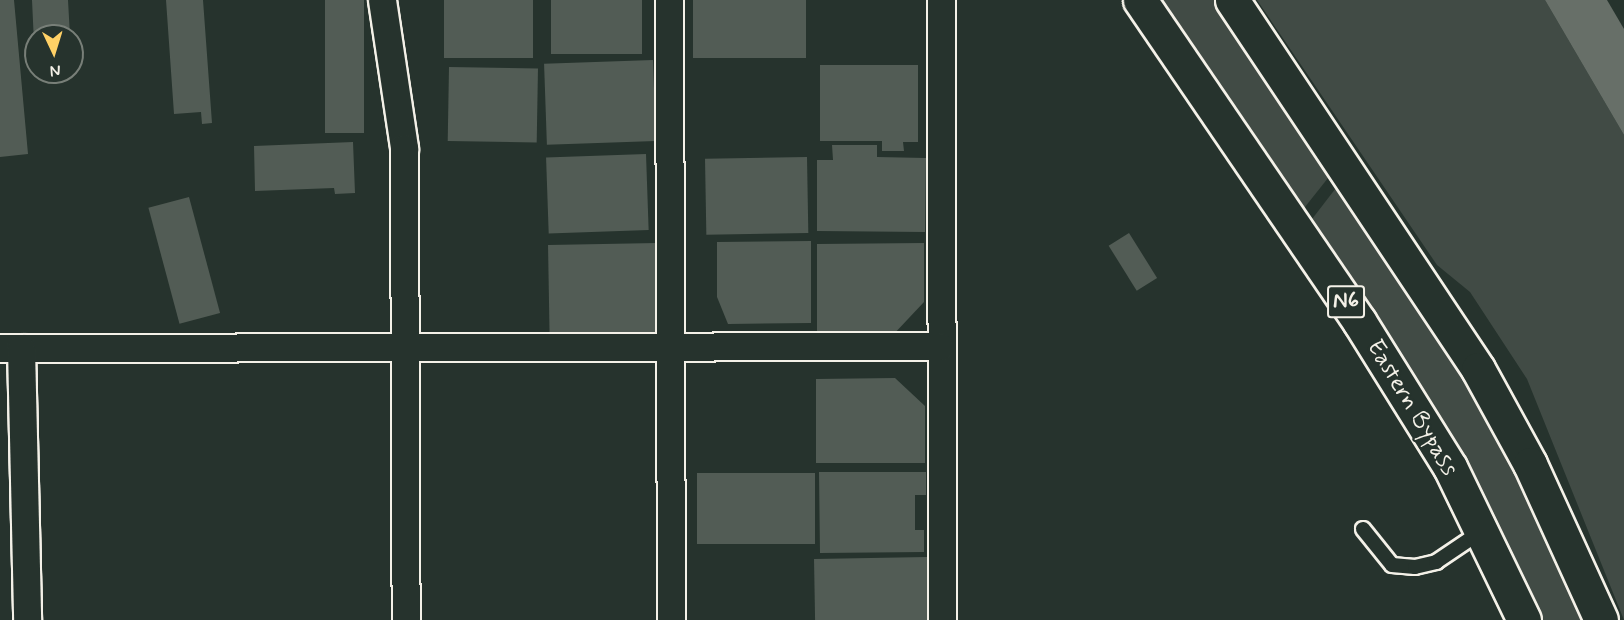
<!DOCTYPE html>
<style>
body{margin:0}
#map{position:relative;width:1624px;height:620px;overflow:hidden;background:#26332d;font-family:Mynerve,sans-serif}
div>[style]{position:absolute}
.green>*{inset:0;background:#414b45}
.water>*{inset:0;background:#676f68}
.building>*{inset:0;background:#525c55;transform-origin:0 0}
.roads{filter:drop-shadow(2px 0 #f4f1e8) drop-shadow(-2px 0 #f4f1e8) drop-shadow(0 2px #f4f1e8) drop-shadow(0 -2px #f4f1e8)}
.service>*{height:14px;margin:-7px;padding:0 7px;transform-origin:7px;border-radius:7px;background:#26332d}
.minor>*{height:27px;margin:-13.5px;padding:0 13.5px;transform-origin:13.5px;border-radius:13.5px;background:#26332d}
.trunk>*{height:33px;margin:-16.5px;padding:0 16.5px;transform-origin:16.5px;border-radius:16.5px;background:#26332d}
span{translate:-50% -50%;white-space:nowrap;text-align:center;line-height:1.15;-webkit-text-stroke:4.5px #26332d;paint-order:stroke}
.shield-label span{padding:2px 4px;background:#26332d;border:2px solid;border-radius:4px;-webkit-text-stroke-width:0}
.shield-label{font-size:22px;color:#f4f1e8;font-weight:700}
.street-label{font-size:24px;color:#f4f1e8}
.north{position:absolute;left:24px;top:24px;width:60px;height:60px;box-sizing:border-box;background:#26332d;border:2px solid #787f78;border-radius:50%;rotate:176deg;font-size:16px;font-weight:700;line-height:24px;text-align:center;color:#f4f1e8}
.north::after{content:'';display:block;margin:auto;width:21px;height:27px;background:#ffd166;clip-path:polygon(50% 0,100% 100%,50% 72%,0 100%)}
</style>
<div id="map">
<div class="green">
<div style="clip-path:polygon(1162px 0,1216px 0,1332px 173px,1301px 212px)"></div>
<div style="clip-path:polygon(1257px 0,1545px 0,1624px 135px,1624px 620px,1527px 379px,1470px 292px,1437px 265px)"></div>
<div style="clip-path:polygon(1339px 184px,1468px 379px,1554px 550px,1582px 620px,1535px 620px,1309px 223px)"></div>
</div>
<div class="water">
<div style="clip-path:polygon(1545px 0,1607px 0,1624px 29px,1624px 135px)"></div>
</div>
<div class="building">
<div style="clip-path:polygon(0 0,14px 0,28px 154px,0 157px)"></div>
<div style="clip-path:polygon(32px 0,68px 0,70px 36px,36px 36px,34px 43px)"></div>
<div style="clip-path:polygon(166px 0,203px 0,212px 123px,202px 124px,201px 112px,174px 114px)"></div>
<div style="left:325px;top:0;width:39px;height:133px"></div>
<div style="left:444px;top:0;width:89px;height:58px"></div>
<div style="left:551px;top:0;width:91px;height:54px"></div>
<div style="left:693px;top:0;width:113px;height:58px"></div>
<div style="left:653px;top:60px;width:81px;height:109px;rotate:88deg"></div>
<div style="clip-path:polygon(820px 65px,918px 65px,918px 142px,903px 142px,904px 151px,882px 151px,882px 141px,820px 141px)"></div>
<div style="left:449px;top:67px;width:89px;height:74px;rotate:1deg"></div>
<div style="clip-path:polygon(353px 142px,355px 193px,335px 194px,334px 188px,255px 191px,254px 146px)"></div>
<div style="clip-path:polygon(832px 145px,877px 145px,877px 157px,926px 158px,925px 232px,817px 231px,817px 160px,833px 160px)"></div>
<div style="left:646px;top:154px;width:76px;height:100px;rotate:88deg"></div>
<div style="left:807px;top:157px;width:76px;height:102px;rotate:89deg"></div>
<div style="left:189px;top:197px;width:120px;height:42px;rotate:75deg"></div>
<div style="left:1129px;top:233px;width:53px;height:24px;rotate:58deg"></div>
<div style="clip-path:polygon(811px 241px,811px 323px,728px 324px,717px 297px,717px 242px)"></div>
<div style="left:657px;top:243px;width:92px;height:109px;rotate:89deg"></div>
<div style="clip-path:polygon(924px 243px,924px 302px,892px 336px,817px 337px,817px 244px)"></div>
<div style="clip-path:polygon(895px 378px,925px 406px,925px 463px,816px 463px,816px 379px)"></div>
<div style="clip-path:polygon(819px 472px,926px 472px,926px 495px,915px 495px,915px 530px,924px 530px,924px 552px,820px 553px)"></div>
<div style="left:697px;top:473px;width:118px;height:71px"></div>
<div style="left:927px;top:557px;width:63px;height:113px;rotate:89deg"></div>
</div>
<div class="roads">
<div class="service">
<div style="left:1363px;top:529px;width:46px;rotate:51.1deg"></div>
<div style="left:1392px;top:565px;width:23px;rotate:5deg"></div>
<div style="left:1415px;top:567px;width:22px;rotate:-13deg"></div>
<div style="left:1436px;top:562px;width:55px;rotate:-34deg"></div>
</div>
<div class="minor">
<div style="left:382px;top:0;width:150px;rotate:81.5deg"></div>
<div style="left:404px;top:148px;width:472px;rotate:89.8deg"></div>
<div style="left:669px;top:0;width:620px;rotate:89.82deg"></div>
<div style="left:941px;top:0;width:620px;rotate:89.91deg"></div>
<div style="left:0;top:348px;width:939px;rotate:-0.12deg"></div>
<div style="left:21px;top:348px;width:272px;rotate:88.7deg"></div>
</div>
<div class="trunk">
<div style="left:1140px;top:0;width:389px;rotate:55.7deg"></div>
<div style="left:1359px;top:321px;width:172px;rotate:58.1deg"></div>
<div style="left:1450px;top:467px;width:170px;rotate:64.2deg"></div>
<div style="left:1232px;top:0;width:443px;rotate:56.3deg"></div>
<div style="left:1478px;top:369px;width:108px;rotate:61.3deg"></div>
<div style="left:1530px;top:464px;width:171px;rotate:65.5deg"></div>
</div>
</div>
<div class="shield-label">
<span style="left:1346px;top:302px">N6</span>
</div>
<div class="street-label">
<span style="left:1412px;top:408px;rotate:59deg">Eastern Bypass</span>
</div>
<div class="north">N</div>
</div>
